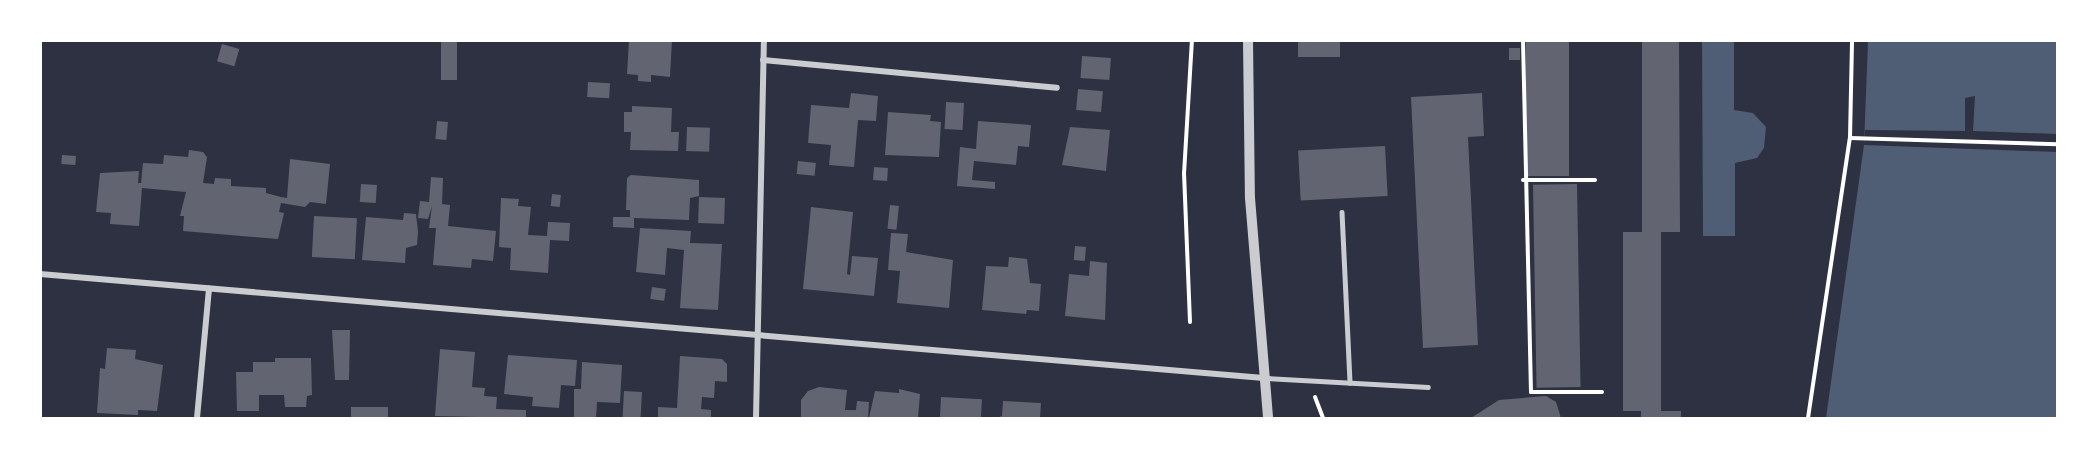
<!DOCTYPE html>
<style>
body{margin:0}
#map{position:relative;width:2098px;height:459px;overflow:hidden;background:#2d3142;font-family:"Noto Sans",sans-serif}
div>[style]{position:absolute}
.water>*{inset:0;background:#4f5d75}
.pier>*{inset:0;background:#2d3142}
.building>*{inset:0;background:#626471;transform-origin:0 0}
.path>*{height:4px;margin:-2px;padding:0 2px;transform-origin:2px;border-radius:2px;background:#fff}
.service>*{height:4.5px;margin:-2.25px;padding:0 2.25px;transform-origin:2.25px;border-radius:2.25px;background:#caccd0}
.minor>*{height:6px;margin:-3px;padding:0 3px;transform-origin:3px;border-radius:3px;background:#caccd0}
.tertiary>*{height:10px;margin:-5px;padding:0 5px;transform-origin:5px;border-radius:5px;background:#caccd0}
span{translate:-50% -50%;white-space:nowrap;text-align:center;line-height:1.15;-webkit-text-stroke:4.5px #fff;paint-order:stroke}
.frame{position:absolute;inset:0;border:42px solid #fff;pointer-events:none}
</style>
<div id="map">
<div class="water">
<div style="clip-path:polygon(1702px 41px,1734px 41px,1734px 110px,1753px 113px,1766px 127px,1764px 148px,1757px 158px,1735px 163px,1735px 236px,1703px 236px)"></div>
<div style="clip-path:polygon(1868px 41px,2057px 41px,2057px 418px,1826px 418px,1864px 145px)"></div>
</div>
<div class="pier">
<div style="clip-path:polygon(1975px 96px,1973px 131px,2057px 134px,2057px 152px,1864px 145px,1865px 130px,1965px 131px,1965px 98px)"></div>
</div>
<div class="building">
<div style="left:441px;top:40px;width:16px;height:40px"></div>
<div style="clip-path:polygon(629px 40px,672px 40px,670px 77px,651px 75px,651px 82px,638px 81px,638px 75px,627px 74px)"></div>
<div style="left:1298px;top:40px;width:42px;height:17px"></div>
<div style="left:1526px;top:40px;width:43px;height:136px"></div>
<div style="clip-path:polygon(1642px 40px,1679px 40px,1680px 232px,1661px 232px,1661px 411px,1681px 411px,1681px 418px,1641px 418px,1641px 411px,1623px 411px,1623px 232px,1642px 232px)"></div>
<div style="left:222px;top:44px;width:18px;height:18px;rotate:16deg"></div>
<div style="left:1509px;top:48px;width:11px;height:12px"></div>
<div style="left:1082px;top:56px;width:29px;height:22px;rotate:4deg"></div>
<div style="left:588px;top:82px;width:22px;height:15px;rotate:3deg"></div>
<div style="left:1078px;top:89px;width:25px;height:21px;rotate:5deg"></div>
<div style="clip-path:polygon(851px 93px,878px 96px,876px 121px,858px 120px,854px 167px,829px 165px,831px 145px,808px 143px,811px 105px,849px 108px)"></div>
<div style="clip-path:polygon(1482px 93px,1484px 136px,1468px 137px,1478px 345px,1423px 348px,1411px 97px)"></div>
<div style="left:946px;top:102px;width:18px;height:27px;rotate:3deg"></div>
<div style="clip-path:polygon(632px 106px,672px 108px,671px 132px,679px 132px,678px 151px,630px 150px,631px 132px,624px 132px,624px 112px,632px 112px)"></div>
<div style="clip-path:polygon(888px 112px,931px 115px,930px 121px,941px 122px,939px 157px,885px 155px)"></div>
<div style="left:437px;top:121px;width:11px;height:18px;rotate:5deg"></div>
<div style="clip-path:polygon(978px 121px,1031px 125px,1029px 147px,1018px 146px,1016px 165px,974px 161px,972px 180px,995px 182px,995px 189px,957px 186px,960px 147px,976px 149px)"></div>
<div style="left:687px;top:127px;width:23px;height:24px;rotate:2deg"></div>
<div style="clip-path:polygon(1070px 127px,1110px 130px,1106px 171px,1062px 165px)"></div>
<div style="left:1385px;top:146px;width:50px;height:87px;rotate:87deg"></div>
<div style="clip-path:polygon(189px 150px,203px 152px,207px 157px,203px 183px,214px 184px,215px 178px,231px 179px,231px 186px,266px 188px,266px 193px,281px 197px,287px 198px,290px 159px,330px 164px,326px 204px,310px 202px,305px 207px,281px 203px,279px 212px,284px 213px,278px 239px,183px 231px,184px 216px,180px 216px,186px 192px,142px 188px,139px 226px,110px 224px,111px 213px,96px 212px,100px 173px,139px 171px,138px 183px,141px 183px,143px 163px,163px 164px,164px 155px,188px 157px)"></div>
<div style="left:62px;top:155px;width:14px;height:9px;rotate:4deg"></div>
<div style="left:798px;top:161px;width:18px;height:13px;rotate:6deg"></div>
<div style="left:874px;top:167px;width:14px;height:13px;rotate:4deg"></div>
<div style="clip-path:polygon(631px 175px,699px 180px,699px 196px,690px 198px,689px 220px,634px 218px,634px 228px,613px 227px,613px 217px,630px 217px,630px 210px,626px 210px,627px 178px)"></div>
<div style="clip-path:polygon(431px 177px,443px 178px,442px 204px,450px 205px,448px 226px,496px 231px,493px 261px,472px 259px,471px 268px,433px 265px,436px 228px,429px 228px,432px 206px,428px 219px,418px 218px,420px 201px,429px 202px)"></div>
<div style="left:361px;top:184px;width:16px;height:18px;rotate:4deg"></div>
<div style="left:1577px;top:184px;width:203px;height:44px;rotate:89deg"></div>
<div style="left:552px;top:194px;width:9px;height:12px;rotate:6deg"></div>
<div style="left:699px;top:197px;width:26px;height:26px;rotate:2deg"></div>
<div style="clip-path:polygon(501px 198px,519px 199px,518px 206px,531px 207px,528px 235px,547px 236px,548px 222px,570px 223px,569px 241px,550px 240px,548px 273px,510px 270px,511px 248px,499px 247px)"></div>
<div style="left:890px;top:205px;width:9px;height:24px;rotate:6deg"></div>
<div style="clip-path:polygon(811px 207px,853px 212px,847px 274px,850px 275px,852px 256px,878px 258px,874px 296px,803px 289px)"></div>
<div style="clip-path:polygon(404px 213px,416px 214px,418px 232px,417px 245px,406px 248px,405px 263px,362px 260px,366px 217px,403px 220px)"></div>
<div style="left:314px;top:216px;width:43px;height:41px;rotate:3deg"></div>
<div style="clip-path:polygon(640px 228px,691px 231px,690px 243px,722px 244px,718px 310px,680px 308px,684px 250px,667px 248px,665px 275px,636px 272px)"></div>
<div style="clip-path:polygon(891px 233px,908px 234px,906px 252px,953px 260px,949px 308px,897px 303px,900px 271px,888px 270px)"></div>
<div style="left:1075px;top:246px;width:11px;height:14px;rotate:5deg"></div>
<div style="clip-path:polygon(1009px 257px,1027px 259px,1030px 283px,1041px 284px,1039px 311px,1027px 310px,1026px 314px,982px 310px,986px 266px,1008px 267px)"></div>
<div style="clip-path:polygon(1090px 261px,1107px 263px,1105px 320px,1065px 316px,1069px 274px,1089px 276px)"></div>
<div style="left:652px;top:287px;width:14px;height:12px;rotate:8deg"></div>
<div style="clip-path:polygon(332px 330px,350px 330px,349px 380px,335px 380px)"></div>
<div style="clip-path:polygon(107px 348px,136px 350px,135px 359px,163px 365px,157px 411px,138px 410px,138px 415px,97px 413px,100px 368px,105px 369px)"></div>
<div style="clip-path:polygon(440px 349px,475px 352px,472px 387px,485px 388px,484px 396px,497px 397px,496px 409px,526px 410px,526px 418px,435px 416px)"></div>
<div style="clip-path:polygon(508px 355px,577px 360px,575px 386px,561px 385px,559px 408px,532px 406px,533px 397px,504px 394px)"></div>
<div style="clip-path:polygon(680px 356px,722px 359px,727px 364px,727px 382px,715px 381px,714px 398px,702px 397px,701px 409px,711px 410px,711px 418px,658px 418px,658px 407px,677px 408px)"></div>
<div style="clip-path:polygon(275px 358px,311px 358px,312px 395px,307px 396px,306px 407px,285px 407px,284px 395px,259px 395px,259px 411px,237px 411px,236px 372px,253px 372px,253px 362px,275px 362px)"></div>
<div style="clip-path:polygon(582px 362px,622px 365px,620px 403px,597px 402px,596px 418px,574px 418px,574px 389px,581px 389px)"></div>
<div style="clip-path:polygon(819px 387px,847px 390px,845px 410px,856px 410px,857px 401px,869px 402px,868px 418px,801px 418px,801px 400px,808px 391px)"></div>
<div style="clip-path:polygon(899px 389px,920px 394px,918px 418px,869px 418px,875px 391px,899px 393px)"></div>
<div style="left:624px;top:391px;width:18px;height:27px;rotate:3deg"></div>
<div style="clip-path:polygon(1546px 396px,1556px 402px,1561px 418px,1471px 418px,1499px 400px)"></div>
<div style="left:941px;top:397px;width:41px;height:21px;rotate:3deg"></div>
<div style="clip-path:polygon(1003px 401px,1041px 403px,1040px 418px,996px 418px,1002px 416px)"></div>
<div style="left:388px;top:407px;width:11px;height:37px;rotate:90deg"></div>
</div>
<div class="path">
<div style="left:1523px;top:40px;width:352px;rotate:88.7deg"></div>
<div style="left:1531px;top:392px;width:71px"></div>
<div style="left:1850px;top:138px;width:208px;rotate:1.7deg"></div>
<div style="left:1523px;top:180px;width:72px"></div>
<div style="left:1190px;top:322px;width:148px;rotate:-92.3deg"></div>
<div style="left:1184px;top:174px;width:134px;rotate:-86.6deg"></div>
<div style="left:1315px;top:397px;width:22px;rotate:69deg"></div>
<div style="left:1808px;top:418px;width:283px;rotate:-81.5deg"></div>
<div style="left:1850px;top:138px;width:98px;rotate:-88.8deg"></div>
</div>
<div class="service">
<div style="left:1342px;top:212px;width:171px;rotate:87.3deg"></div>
<div style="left:1267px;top:378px;width:161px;rotate:3.2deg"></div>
</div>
<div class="minor">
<div style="left:763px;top:60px;width:295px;rotate:5.4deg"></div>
<div style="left:40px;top:274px;width:1228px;rotate:4.86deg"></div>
<div style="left:197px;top:418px;width:130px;rotate:-84.7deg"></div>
<div style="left:756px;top:418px;width:378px;rotate:-88.8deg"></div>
</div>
<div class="tertiary">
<div style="left:1248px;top:40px;width:158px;rotate:89.3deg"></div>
<div style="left:1250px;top:198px;width:221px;rotate:85.3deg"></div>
</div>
<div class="frame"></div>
</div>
